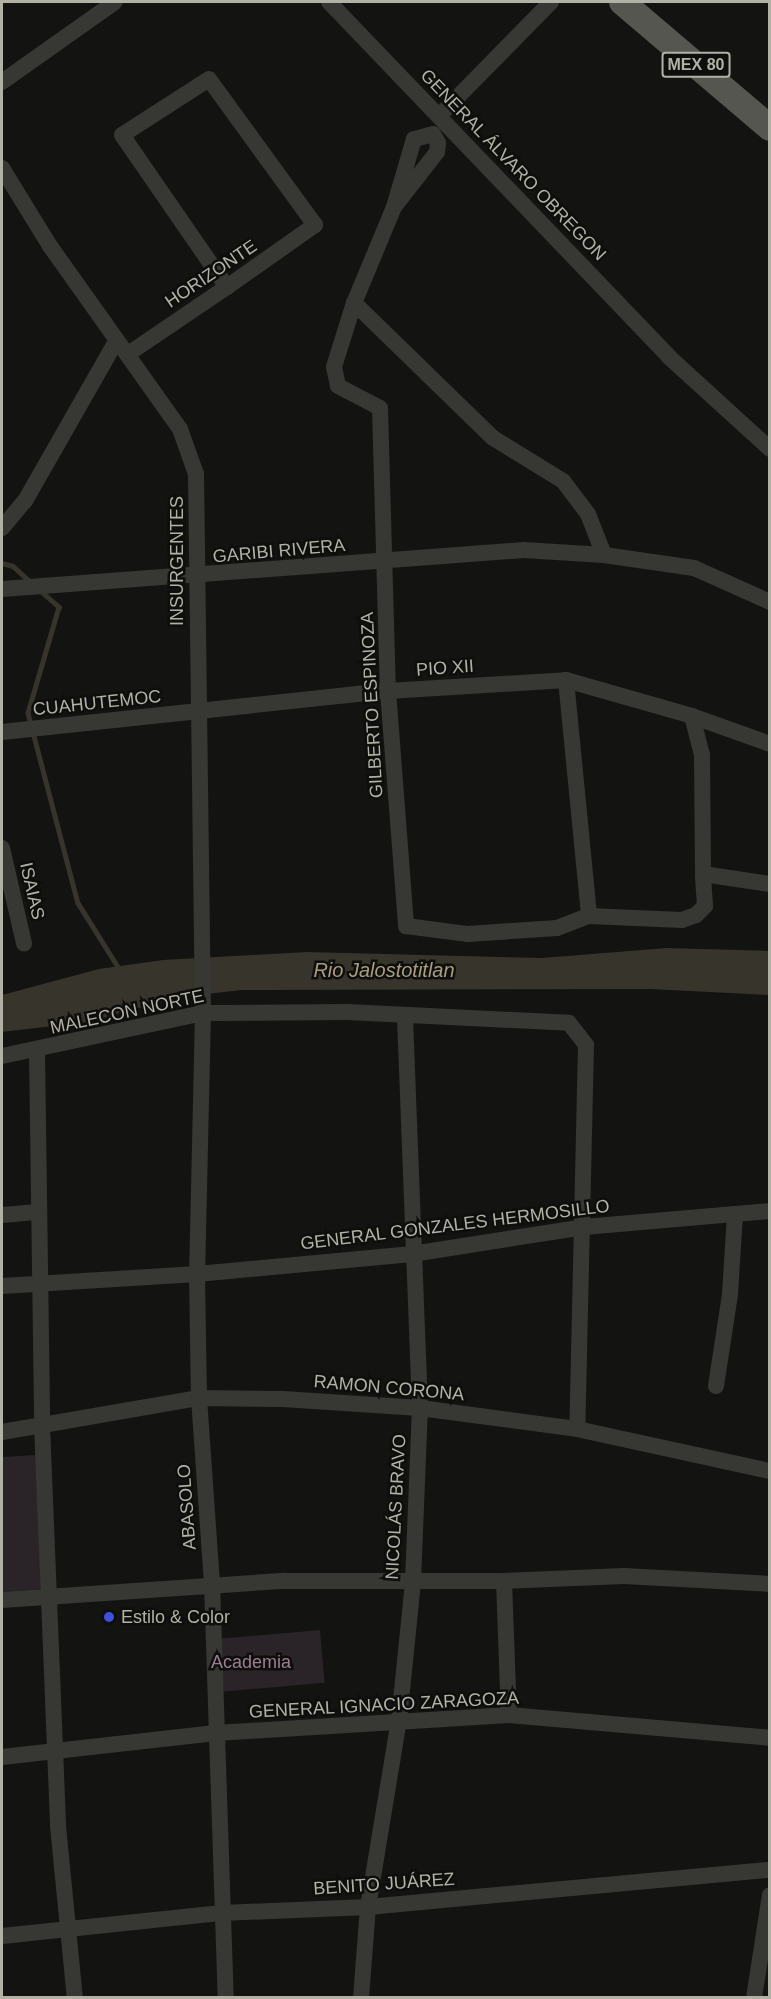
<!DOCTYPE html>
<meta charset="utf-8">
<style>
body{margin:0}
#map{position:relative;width:771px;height:1999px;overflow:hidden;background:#131312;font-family:Helvetica,sans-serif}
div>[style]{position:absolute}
.green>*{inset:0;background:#2a2328;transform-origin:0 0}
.water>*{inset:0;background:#37342c}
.stream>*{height:4.5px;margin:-2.25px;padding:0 2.25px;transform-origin:2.25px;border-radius:2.25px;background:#37342c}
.minor>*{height:16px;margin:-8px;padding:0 8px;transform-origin:8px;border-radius:8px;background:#373833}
.primary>*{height:26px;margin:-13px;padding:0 13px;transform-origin:13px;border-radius:13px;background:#565650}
.dots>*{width:16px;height:16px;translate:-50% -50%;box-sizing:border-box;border:3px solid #0e0e0d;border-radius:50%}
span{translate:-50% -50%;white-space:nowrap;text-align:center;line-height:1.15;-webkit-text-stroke:5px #0e0e0d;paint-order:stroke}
.shield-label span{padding:2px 4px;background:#0e0e0d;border:2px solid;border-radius:4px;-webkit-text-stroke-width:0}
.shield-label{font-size:16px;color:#b2b1a5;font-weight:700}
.street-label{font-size:18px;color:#b2b1a5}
.poi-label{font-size:18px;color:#b2b1a5}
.left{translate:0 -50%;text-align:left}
.park-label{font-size:18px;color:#9b7e92}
.water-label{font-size:20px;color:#aa9d7f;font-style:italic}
.frame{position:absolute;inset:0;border:3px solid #b2b1a5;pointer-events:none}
</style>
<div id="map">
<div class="green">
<div style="clip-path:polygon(36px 1455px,43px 1589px,2px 1592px,2px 1457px)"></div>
<div style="left:320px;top:1630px;width:53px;height:107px;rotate:85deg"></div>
</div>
<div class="water">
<div style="clip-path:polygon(667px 948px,769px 951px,769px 995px,650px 989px,242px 990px,179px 997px,87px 1022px,2px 1032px,2px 995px,99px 969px,163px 960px,307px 952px,542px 958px)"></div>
</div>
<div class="stream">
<div style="left:2px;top:563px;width:11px;rotate:15deg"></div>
<div style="left:13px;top:566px;width:24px;rotate:42deg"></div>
<div style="left:42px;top:592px;width:23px;rotate:41deg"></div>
<div style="left:59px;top:607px;width:110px;rotate:106.3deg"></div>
<div style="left:28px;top:713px;width:196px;rotate:75.3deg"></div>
<div style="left:78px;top:903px;width:79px;rotate:57.9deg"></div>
</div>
<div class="minor">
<div style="left:329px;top:2px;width:492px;rotate:46.2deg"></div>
<div style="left:669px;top:357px;width:137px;rotate:42.3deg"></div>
<div style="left:2px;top:82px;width:138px;rotate:-35.3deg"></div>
<div style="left:439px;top:116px;width:160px;rotate:-45.5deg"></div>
<div style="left:2px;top:168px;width:92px;rotate:58.4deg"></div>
<div style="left:50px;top:246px;width:224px;rotate:54.6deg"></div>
<div style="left:180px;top:429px;width:48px;rotate:70.4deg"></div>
<div style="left:196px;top:474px;width:539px;rotate:89.26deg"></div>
<div style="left:203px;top:1013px;width:261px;rotate:91.3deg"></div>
<div style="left:197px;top:1274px;width:124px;rotate:89.1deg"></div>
<div style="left:199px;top:1398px;width:186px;rotate:86deg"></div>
<div style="left:212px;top:1584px;width:414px;rotate:88.1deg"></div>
<div style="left:394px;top:207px;width:70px;rotate:-52deg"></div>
<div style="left:437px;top:152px;width:9px;rotate:-84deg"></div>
<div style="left:438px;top:143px;width:10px;rotate:-119deg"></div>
<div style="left:433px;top:134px;width:20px;rotate:165deg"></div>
<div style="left:414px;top:139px;width:71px;rotate:106.4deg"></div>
<div style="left:394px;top:207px;width:104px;rotate:112.6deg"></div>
<div style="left:354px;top:303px;width:67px;rotate:107.4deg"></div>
<div style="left:334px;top:367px;width:19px;rotate:78deg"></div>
<div style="left:338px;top:386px;width:47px;rotate:27.6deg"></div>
<div style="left:380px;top:408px;width:283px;rotate:88.4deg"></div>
<div style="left:388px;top:691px;width:236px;rotate:85.6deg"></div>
<div style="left:406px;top:926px;width:63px;rotate:7.4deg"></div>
<div style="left:468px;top:934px;width:89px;rotate:-3.9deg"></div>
<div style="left:557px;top:928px;width:34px;rotate:-21deg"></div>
<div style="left:589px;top:916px;width:93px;rotate:2.5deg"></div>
<div style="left:682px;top:920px;width:15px;rotate:-20deg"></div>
<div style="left:696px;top:915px;width:13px;rotate:-45deg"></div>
<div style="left:705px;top:906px;width:32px;rotate:-94deg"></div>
<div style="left:128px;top:354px;width:120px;rotate:-34.1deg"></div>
<div style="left:227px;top:287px;width:108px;rotate:-35.2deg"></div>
<div style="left:315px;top:225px;width:180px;rotate:-126deg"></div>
<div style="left:209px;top:79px;width:103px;rotate:147.2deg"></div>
<div style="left:122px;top:135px;width:185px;rotate:55.4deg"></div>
<div style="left:2px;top:528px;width:35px;rotate:-50deg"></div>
<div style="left:25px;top:501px;width:185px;rotate:-60.3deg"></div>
<div style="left:604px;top:555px;width:91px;rotate:8.2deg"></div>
<div style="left:694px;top:568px;width:83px;rotate:24.1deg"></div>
<div style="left:2px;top:589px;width:523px;rotate:-4.27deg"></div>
<div style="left:524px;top:550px;width:80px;rotate:3.6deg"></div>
<div style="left:604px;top:555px;width:44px;rotate:-111.3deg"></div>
<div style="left:588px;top:514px;width:41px;rotate:-127.1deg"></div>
<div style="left:563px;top:481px;width:82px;rotate:-148.4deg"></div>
<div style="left:493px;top:438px;width:194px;rotate:-135.8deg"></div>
<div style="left:566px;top:680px;width:237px;rotate:84.4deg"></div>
<div style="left:2px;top:732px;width:388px;rotate:-6.1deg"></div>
<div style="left:388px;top:691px;width:178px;rotate:-3.5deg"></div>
<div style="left:566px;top:680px;width:131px;rotate:15.9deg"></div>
<div style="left:770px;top:744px;width:83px;rotate:-160.3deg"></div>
<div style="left:692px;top:716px;width:40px;rotate:75.6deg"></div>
<div style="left:702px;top:755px;width:119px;rotate:89.5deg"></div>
<div style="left:703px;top:874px;width:68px;rotate:8.5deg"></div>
<div style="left:2px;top:848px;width:98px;rotate:77deg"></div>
<div style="left:37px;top:1052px;width:373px;rotate:89.2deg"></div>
<div style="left:42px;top:1425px;width:401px;rotate:87.7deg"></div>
<div style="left:58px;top:1826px;width:173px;rotate:84.4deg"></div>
<div style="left:2px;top:1056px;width:206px;rotate:-12.1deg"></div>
<div style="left:203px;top:1013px;width:145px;rotate:-0.4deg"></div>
<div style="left:348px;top:1012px;width:221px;rotate:2.8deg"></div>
<div style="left:569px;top:1023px;width:28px;rotate:52deg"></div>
<div style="left:586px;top:1045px;width:384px;rotate:91.3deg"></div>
<div style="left:2px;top:1215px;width:36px;rotate:-5deg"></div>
<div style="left:2px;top:1286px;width:195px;rotate:-3.5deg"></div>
<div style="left:197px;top:1274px;width:216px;rotate:-5.3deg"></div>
<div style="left:412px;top:1254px;width:174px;rotate:-8.9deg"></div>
<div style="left:584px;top:1227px;width:187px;rotate:-4.9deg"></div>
<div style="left:716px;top:1386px;width:93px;rotate:-81.3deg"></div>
<div style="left:730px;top:1294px;width:80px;rotate:-86.4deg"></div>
<div style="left:2px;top:1432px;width:200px;rotate:-9.8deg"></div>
<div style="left:199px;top:1398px;width:84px;rotate:0.7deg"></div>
<div style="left:283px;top:1399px;width:137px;rotate:3.8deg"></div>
<div style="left:420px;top:1408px;width:158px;rotate:7.6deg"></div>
<div style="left:577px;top:1429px;width:198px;rotate:12.3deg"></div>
<div style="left:504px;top:1581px;width:134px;rotate:87.9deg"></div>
<div style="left:2px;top:1600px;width:283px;rotate:-3.9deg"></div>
<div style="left:284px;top:1581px;width:220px"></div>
<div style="left:504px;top:1581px;width:120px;rotate:-2.4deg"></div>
<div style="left:624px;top:1576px;width:146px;rotate:3.1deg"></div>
<div style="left:2px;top:1757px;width:215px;rotate:-6.4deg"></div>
<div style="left:216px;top:1733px;width:294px;rotate:-3.5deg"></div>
<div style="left:509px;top:1715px;width:262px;rotate:5deg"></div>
<div style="left:2px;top:1936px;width:221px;rotate:-6deg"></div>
<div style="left:222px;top:1913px;width:146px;rotate:-2.4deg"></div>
<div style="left:368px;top:1907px;width:404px;rotate:-5.3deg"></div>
<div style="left:361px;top:1998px;width:91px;rotate:-85.6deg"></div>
<div style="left:368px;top:1907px;width:190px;rotate:-80.6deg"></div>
<div style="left:399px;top:1720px;width:140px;rotate:-84.2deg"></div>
<div style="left:413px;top:1581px;width:173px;rotate:-87.7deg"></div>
<div style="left:420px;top:1408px;width:393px;rotate:-92.2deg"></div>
<div style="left:754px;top:1998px;width:104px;rotate:-81.2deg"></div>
</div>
<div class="primary">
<div style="left:622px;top:2px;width:194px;rotate:40.4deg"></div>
</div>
<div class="dots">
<div style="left:109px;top:1617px;background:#4150dc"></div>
</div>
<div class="shield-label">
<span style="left:696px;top:65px">MEX 80</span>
</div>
<div class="street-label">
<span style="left:513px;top:165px;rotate:46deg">GENERAL ÁLVARO OBREGON</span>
<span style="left:211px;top:274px;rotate:-34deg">HORIZONTE</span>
<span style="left:279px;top:551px;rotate:-5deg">GARIBI RIVERA</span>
<span style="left:177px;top:561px;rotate:-90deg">INSURGENTES</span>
<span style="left:445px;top:668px;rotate:-4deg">PIO XII</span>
<span style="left:97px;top:703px;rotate:-6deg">CUAHUTEMOC</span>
<span style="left:372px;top:705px;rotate:-93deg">GILBERTO ESPINOZA</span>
<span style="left:32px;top:891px;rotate:77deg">ISAIAS</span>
<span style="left:127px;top:1012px;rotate:-12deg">MALECON NORTE</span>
<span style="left:455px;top:1225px;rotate:-7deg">GENERAL GONZALES HERMOSILLO</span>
<span style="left:389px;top:1388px;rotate:5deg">RAMON CORONA</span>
<span style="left:187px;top:1507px;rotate:-94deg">ABASOLO</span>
<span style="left:396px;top:1507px;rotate:-87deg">NICOLÁS BRAVO</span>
<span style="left:384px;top:1705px;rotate:-3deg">GENERAL IGNACIO ZARAGOZA</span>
<span style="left:384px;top:1884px;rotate:-4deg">BENITO JUÁREZ</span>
</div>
<div class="poi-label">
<span class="left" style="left:121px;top:1617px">Estilo &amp; Color</span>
</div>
<div class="park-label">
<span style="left:251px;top:1662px">Academia</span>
</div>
<div class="water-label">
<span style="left:384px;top:970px">Rio Jalostotitlan</span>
</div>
<div class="frame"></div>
</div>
